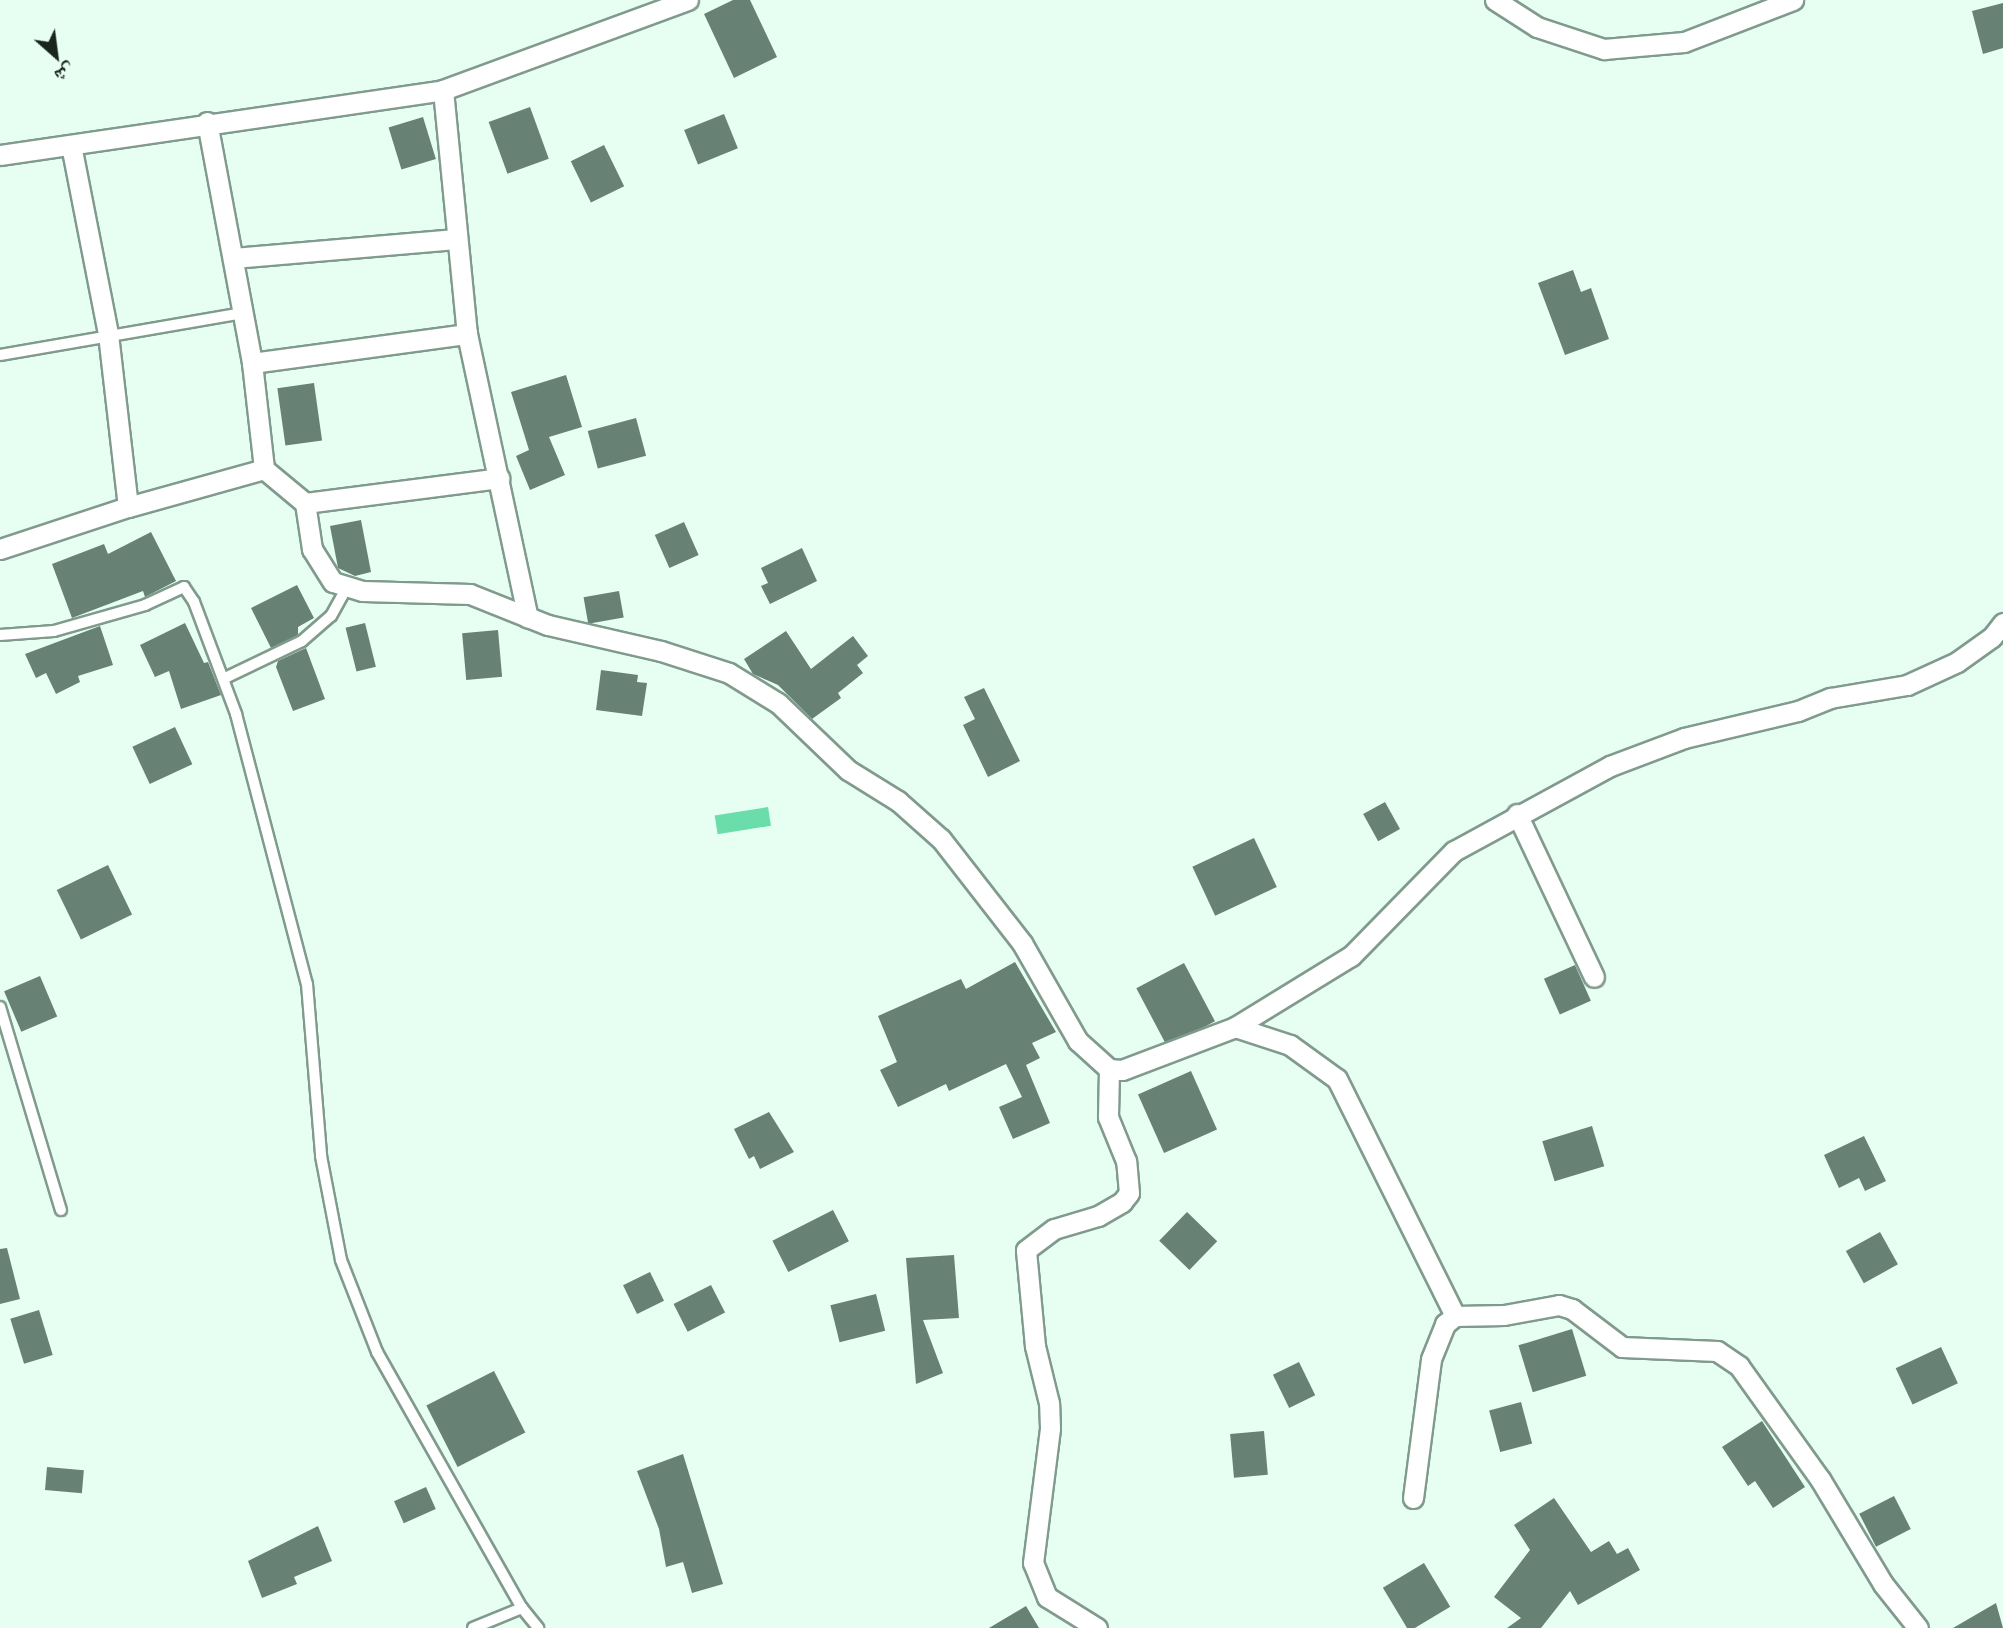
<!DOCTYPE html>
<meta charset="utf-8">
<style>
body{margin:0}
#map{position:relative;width:2003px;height:1628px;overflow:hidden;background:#e7fff2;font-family:"Playfair Display","Noto Naskh Arabic",serif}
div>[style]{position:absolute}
.water>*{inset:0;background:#6bddab;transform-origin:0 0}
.building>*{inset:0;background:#678174;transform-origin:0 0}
.roads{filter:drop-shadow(2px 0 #809b8d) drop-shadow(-2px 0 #809b8d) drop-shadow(0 2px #809b8d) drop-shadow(0 -2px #809b8d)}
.service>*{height:10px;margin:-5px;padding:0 5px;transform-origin:5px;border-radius:5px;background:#fff}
.minor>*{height:19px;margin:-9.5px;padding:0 9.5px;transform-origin:9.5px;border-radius:9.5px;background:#fff}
span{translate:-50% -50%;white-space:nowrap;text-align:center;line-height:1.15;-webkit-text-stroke:5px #e7fff2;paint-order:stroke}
.north{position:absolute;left:21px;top:21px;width:70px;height:70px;-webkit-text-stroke:5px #e7fff2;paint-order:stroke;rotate:152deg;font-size:19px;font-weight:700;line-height:28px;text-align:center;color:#1a251f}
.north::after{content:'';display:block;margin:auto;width:24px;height:32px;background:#1a251f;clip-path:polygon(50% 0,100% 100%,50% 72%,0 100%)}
</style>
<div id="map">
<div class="water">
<div style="left:768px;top:807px;width:19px;height:54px;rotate:81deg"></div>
</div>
<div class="building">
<div style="clip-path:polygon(733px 0,750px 0,777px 57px,734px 78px,704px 14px)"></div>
<div style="clip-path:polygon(2003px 3px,2003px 48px,1983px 54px,1972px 11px)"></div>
<div style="left:530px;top:107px;width:55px;height:44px;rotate:70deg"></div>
<div style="left:724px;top:114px;width:37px;height:43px;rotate:68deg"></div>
<div style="left:423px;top:117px;width:44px;height:36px;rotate:73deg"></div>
<div style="left:604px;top:145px;width:46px;height:37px;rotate:64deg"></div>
<div style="clip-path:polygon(1573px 270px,1581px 292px,1591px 288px,1609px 339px,1565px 355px,1538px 283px)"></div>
<div style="clip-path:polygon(566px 375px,582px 427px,549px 437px,565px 475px,530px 490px,516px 456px,529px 450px,511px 392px)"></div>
<div style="left:314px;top:383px;width:58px;height:37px;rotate:82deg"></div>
<div style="left:636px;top:418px;width:39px;height:50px;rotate:75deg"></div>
<div style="clip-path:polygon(361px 520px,371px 572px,355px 576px,338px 568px,330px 526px)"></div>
<div style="left:684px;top:522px;width:36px;height:32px;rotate:66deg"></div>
<div style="clip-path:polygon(151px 532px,176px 581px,145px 597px,143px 591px,72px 618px,52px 564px,104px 544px,108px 554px)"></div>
<div style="clip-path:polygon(802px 548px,817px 581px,770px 604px,761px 586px,768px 583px,761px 568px)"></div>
<div style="clip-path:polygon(297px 585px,314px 618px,298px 627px,298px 635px,271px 648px,251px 608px)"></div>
<div style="left:619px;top:591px;width:27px;height:36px;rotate:80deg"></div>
<div style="clip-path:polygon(185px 623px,204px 663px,208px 662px,221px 695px,181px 709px,169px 671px,155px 677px,140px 645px)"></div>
<div style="left:365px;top:623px;width:45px;height:20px;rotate:76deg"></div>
<div style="clip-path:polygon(100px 626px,113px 665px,78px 676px,80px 682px,56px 694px,46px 673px,36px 678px,25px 654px)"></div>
<div style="left:498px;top:630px;width:47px;height:36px;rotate:85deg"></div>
<div style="clip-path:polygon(786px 631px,811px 669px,853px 636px,868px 656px,857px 665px,863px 673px,838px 693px,841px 698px,812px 719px,778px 685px,753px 674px,744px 659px)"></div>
<div style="clip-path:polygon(306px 648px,325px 699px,293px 711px,276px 667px,278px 661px)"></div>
<div style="clip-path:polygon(601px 670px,638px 675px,637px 682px,647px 683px,642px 716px,596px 710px)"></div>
<div style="clip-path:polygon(984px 688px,1020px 761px,988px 777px,963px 725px,975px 719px,964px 697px)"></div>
<div style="left:175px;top:727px;width:41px;height:47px;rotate:65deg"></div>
<div style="left:1385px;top:802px;width:31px;height:25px;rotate:61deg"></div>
<div style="left:1254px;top:838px;width:54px;height:68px;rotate:65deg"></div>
<div style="left:108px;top:865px;width:55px;height:57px;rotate:64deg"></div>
<div style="clip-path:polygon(1015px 962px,1056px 1032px,1032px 1043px,1040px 1058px,1026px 1065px,1050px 1123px,1013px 1139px,999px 1107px,1022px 1097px,1006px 1064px,949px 1091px,946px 1084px,898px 1107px,880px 1070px,897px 1062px,878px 1016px,961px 979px,966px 989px)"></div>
<div style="left:1184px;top:963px;width:66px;height:54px;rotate:62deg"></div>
<div style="left:1575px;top:965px;width:39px;height:34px;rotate:66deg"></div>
<div style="left:40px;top:976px;width:44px;height:39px;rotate:67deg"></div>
<div style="left:1191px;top:1071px;width:64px;height:58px;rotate:66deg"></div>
<div style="clip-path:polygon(769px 1112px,794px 1152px,760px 1169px,754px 1156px,749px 1159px,734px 1129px)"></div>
<div style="left:1592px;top:1126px;width:42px;height:52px;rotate:73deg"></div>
<div style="clip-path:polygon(1864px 1136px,1886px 1181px,1865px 1191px,1859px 1178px,1839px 1188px,1824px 1155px)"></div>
<div style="left:833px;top:1210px;width:35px;height:68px;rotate:63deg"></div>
<div style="left:1187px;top:1212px;width:42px;height:40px;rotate:44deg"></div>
<div style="left:1880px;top:1232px;width:37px;height:39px;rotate:61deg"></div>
<div style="clip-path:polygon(7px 1248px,20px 1299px,0 1304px,0 1249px)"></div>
<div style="clip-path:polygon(954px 1255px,959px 1318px,923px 1320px,943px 1373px,916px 1384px,906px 1258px)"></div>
<div style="left:650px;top:1272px;width:32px;height:30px;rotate:64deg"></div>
<div style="left:711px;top:1285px;width:31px;height:42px;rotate:63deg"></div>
<div style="left:876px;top:1294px;width:38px;height:47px;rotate:76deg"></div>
<div style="left:39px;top:1310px;width:47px;height:30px;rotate:73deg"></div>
<div style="left:1572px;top:1329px;width:49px;height:56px;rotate:73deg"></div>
<div style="left:1941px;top:1347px;width:40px;height:50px;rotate:65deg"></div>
<div style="left:1299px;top:1362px;width:37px;height:29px;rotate:64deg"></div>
<div style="left:494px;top:1371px;width:69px;height:76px;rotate:63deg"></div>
<div style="left:1521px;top:1402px;width:43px;height:33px;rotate:75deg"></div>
<div style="clip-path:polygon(1762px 1421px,1805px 1487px,1773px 1508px,1755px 1481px,1748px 1486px,1722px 1447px)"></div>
<div style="left:1264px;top:1431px;width:44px;height:34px;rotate:85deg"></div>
<div style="clip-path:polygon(683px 1454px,723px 1584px,692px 1593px,683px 1562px,666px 1567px,659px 1529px,637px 1471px)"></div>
<div style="left:47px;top:1467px;width:37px;height:23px;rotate:5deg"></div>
<div style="left:426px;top:1487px;width:24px;height:35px;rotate:66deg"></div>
<div style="left:1894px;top:1496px;width:37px;height:39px;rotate:63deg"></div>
<div style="clip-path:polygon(1554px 1498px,1591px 1552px,1609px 1541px,1617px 1554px,1628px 1548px,1640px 1570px,1578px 1605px,1570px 1591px,1541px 1628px,1507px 1628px,1521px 1618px,1494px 1597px,1530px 1550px,1514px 1525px)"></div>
<div style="clip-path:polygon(318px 1526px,332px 1561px,294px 1577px,297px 1584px,262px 1598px,248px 1561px)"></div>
<div style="left:1424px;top:1563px;width:51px;height:48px;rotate:59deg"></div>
<div style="clip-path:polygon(1996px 1603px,2003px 1628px,1953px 1628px)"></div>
<div style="clip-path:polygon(1026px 1606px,1039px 1628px,989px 1628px)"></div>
</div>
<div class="roads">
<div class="service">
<div style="left:0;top:355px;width:246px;rotate:-9.8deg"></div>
<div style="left:0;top:635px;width:54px;rotate:-4.2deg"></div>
<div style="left:54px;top:631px;width:95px;rotate:-15.9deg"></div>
<div style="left:145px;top:605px;width:43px;rotate:-24.8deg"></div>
<div style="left:184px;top:587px;width:18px;rotate:56deg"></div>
<div style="left:194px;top:602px;width:120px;rotate:69.4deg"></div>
<div style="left:236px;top:714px;width:279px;rotate:75.3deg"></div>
<div style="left:307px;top:984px;width:173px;rotate:85.3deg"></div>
<div style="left:321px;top:1156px;width:106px;rotate:79.1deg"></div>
<div style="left:341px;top:1260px;width:99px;rotate:68.6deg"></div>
<div style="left:377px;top:1352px;width:294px;rotate:60.5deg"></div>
<div style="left:522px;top:1608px;width:26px;rotate:51deg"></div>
<div style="left:225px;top:678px;width:85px;rotate:-25.7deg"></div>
<div style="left:302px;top:641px;width:38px;rotate:-41deg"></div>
<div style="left:331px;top:616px;width:33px;rotate:-61deg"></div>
<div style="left:0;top:1007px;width:212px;rotate:73.3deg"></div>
<div style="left:473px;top:1628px;width:53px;rotate:-22.2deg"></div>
</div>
<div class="minor">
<div style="left:1495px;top:0;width:50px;rotate:32.7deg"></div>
<div style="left:1537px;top:27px;width:71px;rotate:18.2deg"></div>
<div style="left:1604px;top:49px;width:80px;rotate:-5deg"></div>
<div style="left:1684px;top:42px;width:117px;rotate:-21.1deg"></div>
<div style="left:443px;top:90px;width:245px;rotate:84.4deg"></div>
<div style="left:467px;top:334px;width:290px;rotate:77.9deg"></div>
<div style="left:207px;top:122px;width:245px;rotate:79.4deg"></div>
<div style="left:252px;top:363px;width:107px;rotate:83.5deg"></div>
<div style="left:71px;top:145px;width:193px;rotate:78.9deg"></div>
<div style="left:108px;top:334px;width:174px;rotate:83.4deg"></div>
<div style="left:0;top:155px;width:448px;rotate:-8.3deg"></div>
<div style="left:443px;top:90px;width:261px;rotate:-20.2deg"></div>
<div style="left:234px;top:258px;width:222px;rotate:-4.9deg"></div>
<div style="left:252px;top:363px;width:217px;rotate:-7.7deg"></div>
<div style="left:305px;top:503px;width:196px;rotate:-7.3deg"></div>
<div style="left:0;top:549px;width:135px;rotate:-18.2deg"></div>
<div style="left:128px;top:507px;width:141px;rotate:-15.6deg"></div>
<div style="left:264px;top:469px;width:53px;rotate:39.7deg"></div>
<div style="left:305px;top:503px;width:47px;rotate:81.3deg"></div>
<div style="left:312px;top:549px;width:39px;rotate:58deg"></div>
<div style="left:333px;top:582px;width:31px;rotate:17deg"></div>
<div style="left:363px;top:591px;width:107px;rotate:1.6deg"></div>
<div style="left:470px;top:594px;width:84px;rotate:21.7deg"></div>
<div style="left:548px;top:625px;width:116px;rotate:13deg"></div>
<div style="left:661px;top:651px;width:71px;rotate:17.9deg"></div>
<div style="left:729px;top:673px;width:57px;rotate:31.5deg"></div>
<div style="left:778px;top:703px;width:97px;rotate:43.7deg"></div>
<div style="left:848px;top:770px;width:59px;rotate:31.8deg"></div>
<div style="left:898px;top:801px;width:57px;rotate:41.5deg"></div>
<div style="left:941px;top:839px;width:132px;rotate:52.1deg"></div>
<div style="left:1022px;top:943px;width:113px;rotate:60.3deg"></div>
<div style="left:1078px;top:1041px;width:42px;rotate:42.1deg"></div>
<div style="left:1109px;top:1069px;width:13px;rotate:4deg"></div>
<div style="left:1122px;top:1070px;width:121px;rotate:-20.8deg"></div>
<div style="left:1235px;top:1027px;width:136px;rotate:-31.5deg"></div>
<div style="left:1351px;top:956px;width:147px;rotate:-45.6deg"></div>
<div style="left:1454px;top:851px;width:178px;rotate:-28.6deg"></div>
<div style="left:1610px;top:766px;width:79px;rotate:-20.7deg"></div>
<div style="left:1684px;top:738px;width:117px;rotate:-13.3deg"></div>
<div style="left:1798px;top:711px;width:35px;rotate:-22deg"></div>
<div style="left:1830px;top:698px;width:78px;rotate:-9.6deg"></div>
<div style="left:1907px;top:685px;width:55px;rotate:-24.7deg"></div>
<div style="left:1957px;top:662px;width:43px;rotate:-35.5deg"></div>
<div style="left:1992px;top:637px;width:18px;rotate:-52deg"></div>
<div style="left:1517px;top:814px;width:180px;rotate:64.7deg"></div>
<div style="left:1235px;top:1027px;width:58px;rotate:18.1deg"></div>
<div style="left:1290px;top:1045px;width:58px;rotate:35.9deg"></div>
<div style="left:1337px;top:1079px;width:265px;rotate:63.5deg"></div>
<div style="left:1413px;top:1498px;width:140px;rotate:-82.6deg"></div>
<div style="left:1431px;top:1359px;width:38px;rotate:-68deg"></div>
<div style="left:1445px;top:1324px;width:13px;rotate:-39deg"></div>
<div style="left:1455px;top:1316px;width:49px;rotate:-1.2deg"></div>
<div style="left:1504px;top:1315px;width:56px;rotate:-10.3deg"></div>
<div style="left:1559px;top:1305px;width:14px;rotate:17deg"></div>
<div style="left:1572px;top:1309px;width:63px;rotate:37.2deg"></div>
<div style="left:1622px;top:1347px;width:95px;rotate:2.4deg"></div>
<div style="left:1717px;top:1351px;width:27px;rotate:34deg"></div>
<div style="left:1739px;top:1366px;width:139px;rotate:54.4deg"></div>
<div style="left:1820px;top:1479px;width:122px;rotate:59deg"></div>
<div style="left:1883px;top:1584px;width:56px;rotate:51.5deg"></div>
<div style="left:1097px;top:1628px;width:59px;rotate:-148.2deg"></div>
<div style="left:1047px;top:1597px;width:37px;rotate:-112deg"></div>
<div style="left:1033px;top:1563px;width:136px;rotate:-82.8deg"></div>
<div style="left:1050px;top:1428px;width:25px;rotate:-92deg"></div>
<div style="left:1049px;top:1403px;width:59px;rotate:-103.8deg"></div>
<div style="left:1035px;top:1346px;width:96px;rotate:-95.4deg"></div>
<div style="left:1026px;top:1250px;width:35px;rotate:-37deg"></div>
<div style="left:1054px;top:1229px;width:46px;rotate:-16.5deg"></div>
<div style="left:1098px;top:1216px;width:28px;rotate:-30deg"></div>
<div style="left:1122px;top:1202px;width:11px;rotate:-52deg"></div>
<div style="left:1129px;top:1193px;width:32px;rotate:-95deg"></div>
<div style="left:1126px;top:1161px;width:48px;rotate:-112.2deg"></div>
<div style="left:1108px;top:1117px;width:48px;rotate:-88.8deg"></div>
</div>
</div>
<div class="north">ش</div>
</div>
